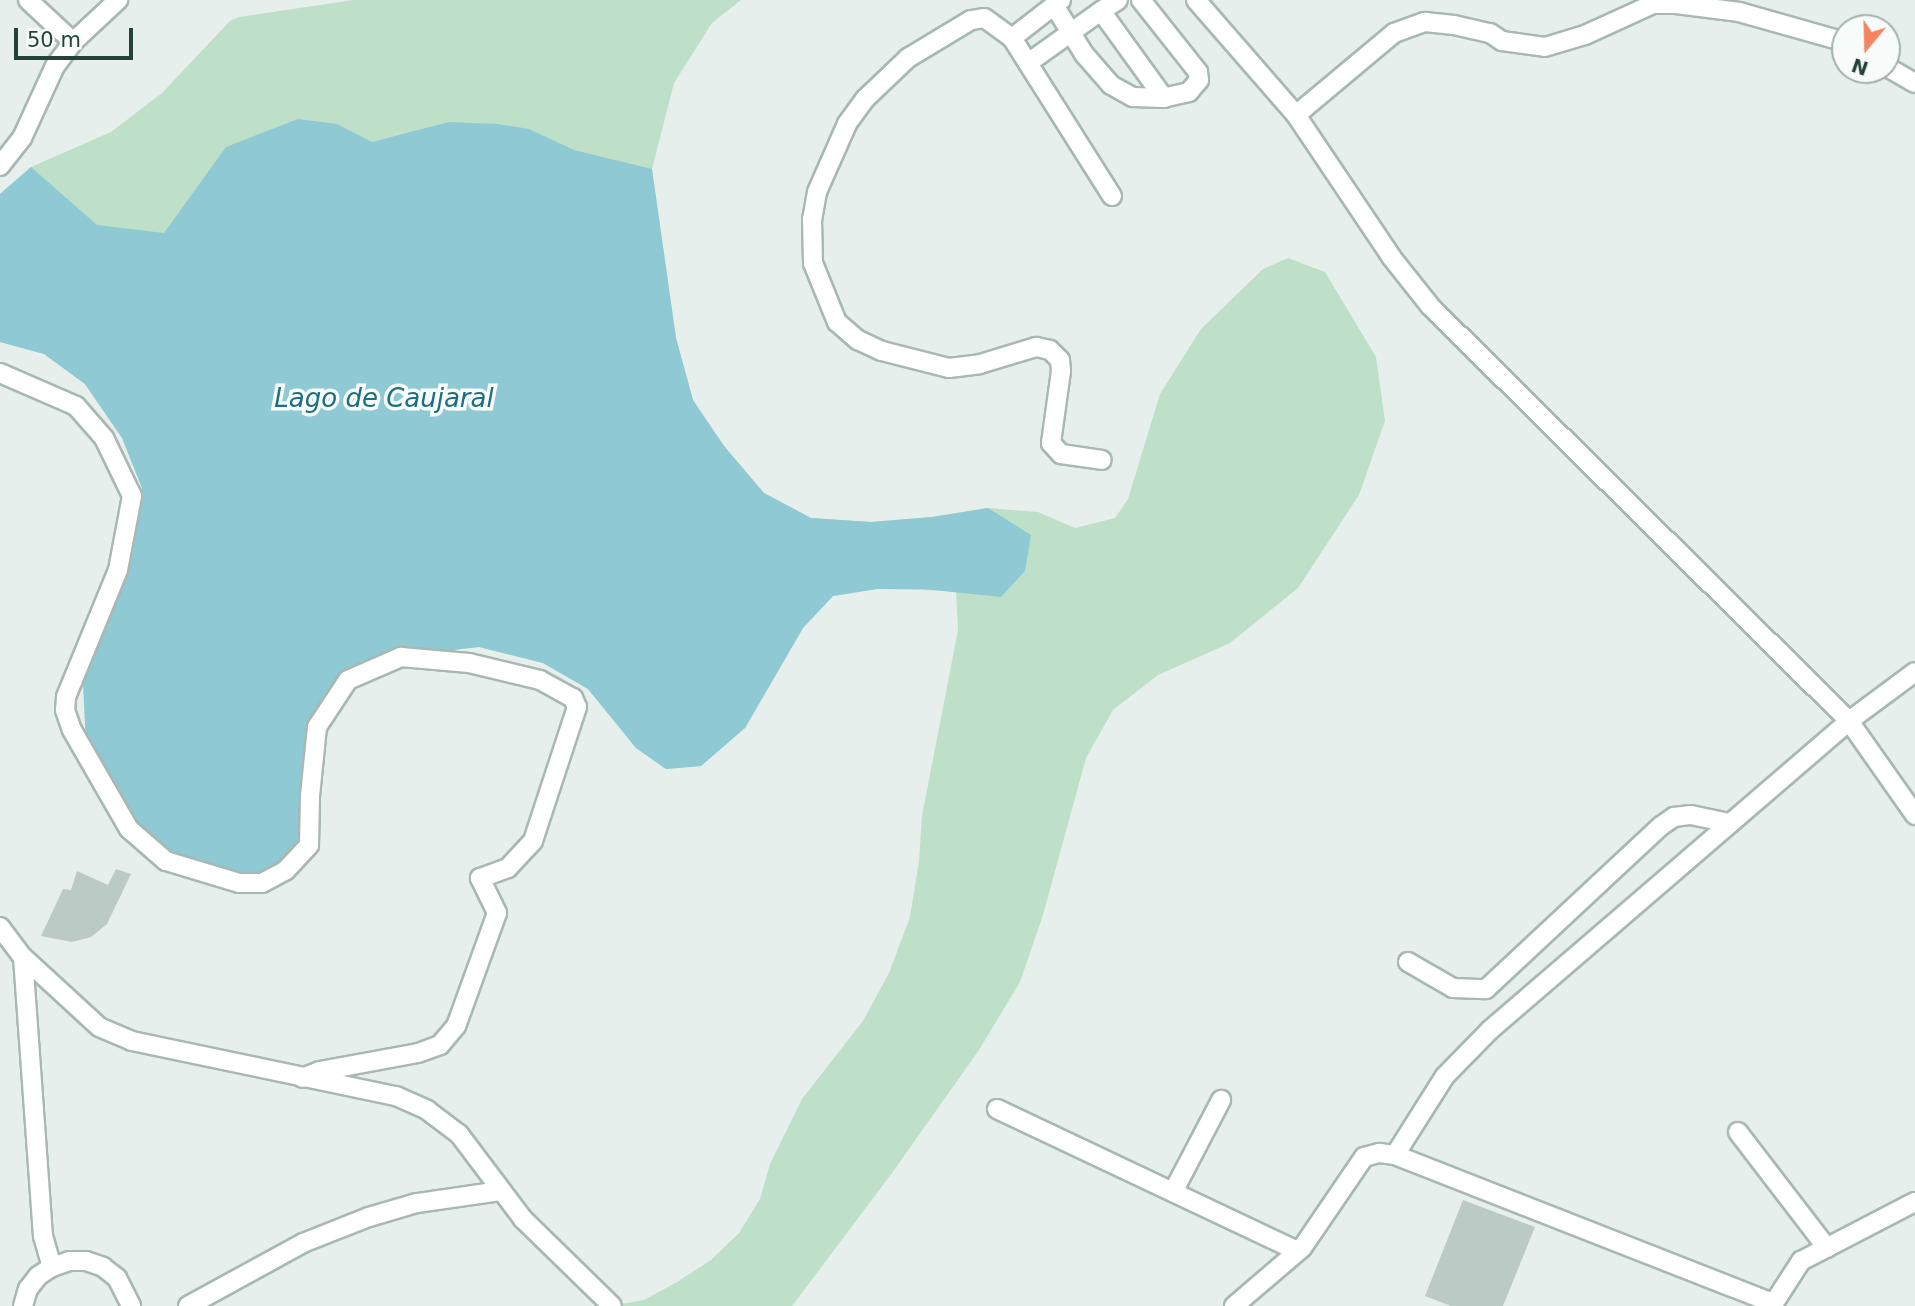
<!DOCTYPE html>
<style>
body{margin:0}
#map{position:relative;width:1915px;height:1306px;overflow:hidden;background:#e6efeb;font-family:"DejaVu Sans",sans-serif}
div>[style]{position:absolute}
.green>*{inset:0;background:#bfe0c8}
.water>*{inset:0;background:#8ec9d4}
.building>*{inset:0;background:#bbcac4}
.roads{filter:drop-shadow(2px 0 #a8b8b2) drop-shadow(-2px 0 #a8b8b2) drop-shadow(0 2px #a8b8b2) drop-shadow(0 -2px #a8b8b2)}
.minor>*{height:18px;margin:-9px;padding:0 9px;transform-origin:9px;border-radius:9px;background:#fff}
span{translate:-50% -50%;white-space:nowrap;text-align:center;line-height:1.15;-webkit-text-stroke:7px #f7fbf9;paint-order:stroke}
.water-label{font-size:26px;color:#1c6f80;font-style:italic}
.north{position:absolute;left:1831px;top:14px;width:70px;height:70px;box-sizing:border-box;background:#f7fbf9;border:2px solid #a3b1ad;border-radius:50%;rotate:199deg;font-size:19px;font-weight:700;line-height:28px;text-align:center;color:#24423a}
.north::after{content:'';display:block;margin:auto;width:24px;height:32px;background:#f4845f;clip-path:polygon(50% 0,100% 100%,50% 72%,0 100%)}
.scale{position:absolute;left:14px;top:28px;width:119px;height:32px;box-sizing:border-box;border:4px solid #24423a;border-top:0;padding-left:9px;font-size:21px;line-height:24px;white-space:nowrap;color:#24423a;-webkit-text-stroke:5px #f7fbf9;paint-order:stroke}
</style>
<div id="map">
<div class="green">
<div style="clip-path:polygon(353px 0,741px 0,712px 23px,674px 83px,652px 169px,676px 338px,693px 400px,724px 446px,764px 493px,811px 518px,871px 522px,932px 517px,988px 508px,1038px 512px,1075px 528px,1115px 518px,1128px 499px,1160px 394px,1201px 329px,1263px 269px,1288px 258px,1325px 272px,1376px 357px,1385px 421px,1359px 495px,1298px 588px,1230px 643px,1158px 675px,1113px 710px,1086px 758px,1043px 915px,1020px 982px,979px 1050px,892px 1173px,792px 1306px,610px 1306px,644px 1300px,677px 1282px,711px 1260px,739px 1233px,760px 1199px,770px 1164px,802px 1099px,863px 1021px,889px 973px,910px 917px,919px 861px,922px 816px,958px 630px,956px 591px,877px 589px,833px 596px,803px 628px,745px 728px,701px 766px,666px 769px,636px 748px,588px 689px,543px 663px,479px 647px,400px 656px,347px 677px,312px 719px,305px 788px,138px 825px,83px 684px,98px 632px,133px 552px,142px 488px,122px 438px,85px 384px,44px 354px,0 342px,0 194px,31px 167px,111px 132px,162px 93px,230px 21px,239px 17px)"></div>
</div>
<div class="water">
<div style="clip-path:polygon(298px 119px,337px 124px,372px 142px,449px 122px,498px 124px,529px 129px,574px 150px,652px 169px,676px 338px,693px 400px,724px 446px,764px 493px,811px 518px,871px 522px,932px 517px,988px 508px,1031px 535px,1025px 571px,1001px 597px,923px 589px,877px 589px,833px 596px,803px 628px,745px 728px,701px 766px,666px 769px,636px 748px,588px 689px,543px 663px,479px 647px,400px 656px,347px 677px,312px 719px,305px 788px,306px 843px,276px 876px,234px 878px,172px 855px,138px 825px,86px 745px,83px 684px,98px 632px,133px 552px,142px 488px,122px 438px,85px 384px,44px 354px,0 342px,0 194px,31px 167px,97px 225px,164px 233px,226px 147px)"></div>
</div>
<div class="building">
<div style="clip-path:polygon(116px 869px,131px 874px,107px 924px,91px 937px,72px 942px,41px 936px,63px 889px,71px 890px,77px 871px,108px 885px)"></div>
<div style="clip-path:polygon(1463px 1200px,1535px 1227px,1503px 1306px,1451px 1306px,1425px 1296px)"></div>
</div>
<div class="roads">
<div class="minor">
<div style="left:28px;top:0;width:62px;rotate:43deg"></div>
<div style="left:1061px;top:0;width:62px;rotate:142.2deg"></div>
<div style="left:1012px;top:38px;width:34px;rotate:-144deg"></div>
<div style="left:984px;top:18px;width:13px;rotate:171deg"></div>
<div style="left:971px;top:20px;width:74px;rotate:148.9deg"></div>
<div style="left:908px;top:58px;width:59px;rotate:136.4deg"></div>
<div style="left:865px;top:99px;width:31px;rotate:126deg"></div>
<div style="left:847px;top:124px;width:74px;rotate:113.8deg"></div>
<div style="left:817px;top:192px;width:27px;rotate:100deg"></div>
<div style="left:812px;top:219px;width:44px;rotate:88.7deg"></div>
<div style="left:813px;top:263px;width:64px;rotate:67.9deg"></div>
<div style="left:837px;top:322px;width:28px;rotate:41deg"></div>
<div style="left:858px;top:340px;width:26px;rotate:25deg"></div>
<div style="left:882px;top:351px;width:69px;rotate:14.2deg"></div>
<div style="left:949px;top:368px;width:31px;rotate:-7deg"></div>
<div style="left:980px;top:364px;width:59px;rotate:-16.9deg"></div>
<div style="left:1036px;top:347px;width:14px;rotate:12deg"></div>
<div style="left:1050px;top:350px;width:14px;rotate:45deg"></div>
<div style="left:1060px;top:360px;width:11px;rotate:85deg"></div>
<div style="left:1061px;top:371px;width:73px;rotate:97.9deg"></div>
<div style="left:1051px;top:443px;width:15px;rotate:48deg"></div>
<div style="left:1061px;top:454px;width:41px;rotate:8.3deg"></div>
<div style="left:1141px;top:0;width:92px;rotate:51.6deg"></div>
<div style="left:1198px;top:72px;width:8px;rotate:83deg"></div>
<div style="left:1199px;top:80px;width:16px;rotate:130deg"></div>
<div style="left:1189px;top:92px;width:26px;rotate:167deg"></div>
<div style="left:1196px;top:0;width:152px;rotate:49deg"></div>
<div style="left:1296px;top:115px;width:172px;rotate:56.1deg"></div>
<div style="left:1392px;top:258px;width:63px;rotate:51.5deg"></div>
<div style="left:1431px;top:307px;width:588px;rotate:44.72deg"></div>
<div style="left:1849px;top:721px;width:115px;rotate:54.9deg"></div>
<div style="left:1054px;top:5px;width:57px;rotate:58.5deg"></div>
<div style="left:1084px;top:54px;width:41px;rotate:48.9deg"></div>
<div style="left:1111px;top:85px;width:25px;rotate:29deg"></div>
<div style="left:1133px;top:97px;width:31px;rotate:2deg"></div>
<div style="left:1164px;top:98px;width:107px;rotate:-125.9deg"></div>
<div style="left:1101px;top:11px;width:20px;rotate:-33deg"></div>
<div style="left:1012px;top:38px;width:187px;rotate:57.7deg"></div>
<div style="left:1028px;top:63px;width:90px;rotate:-35.5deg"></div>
<div style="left:1887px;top:67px;width:32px;rotate:30deg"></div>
<div style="left:1296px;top:115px;width:128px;rotate:-39.9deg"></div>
<div style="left:1394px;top:33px;width:33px;rotate:-20deg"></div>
<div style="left:1425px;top:22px;width:29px;rotate:6deg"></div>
<div style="left:1454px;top:25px;width:37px;rotate:13deg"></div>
<div style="left:1490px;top:33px;width:14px;rotate:34deg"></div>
<div style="left:1502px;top:41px;width:43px;rotate:7.9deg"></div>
<div style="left:1545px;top:47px;width:42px;rotate:-16.7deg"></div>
<div style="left:1585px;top:35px;width:75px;rotate:-24.5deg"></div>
<div style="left:1653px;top:4px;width:23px"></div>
<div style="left:1676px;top:4px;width:64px;rotate:7.2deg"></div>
<div style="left:1739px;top:12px;width:110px;rotate:15.8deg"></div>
<div style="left:0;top:166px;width:36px;rotate:-52deg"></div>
<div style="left:22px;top:138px;width:79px;rotate:-65.4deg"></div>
<div style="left:55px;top:66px;width:30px;rotate:-53deg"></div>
<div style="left:73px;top:42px;width:62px;rotate:-43deg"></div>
<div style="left:0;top:373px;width:83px;rotate:23.5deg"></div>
<div style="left:76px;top:406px;width:43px;rotate:48.8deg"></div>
<div style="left:104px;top:438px;width:64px;rotate:64.2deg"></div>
<div style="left:132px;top:496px;width:75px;rotate:100.7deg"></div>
<div style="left:118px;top:570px;width:137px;rotate:112.3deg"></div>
<div style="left:66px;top:697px;width:13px;rotate:94deg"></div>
<div style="left:65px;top:710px;width:21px;rotate:71deg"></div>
<div style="left:72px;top:730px;width:114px;rotate:60.1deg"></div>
<div style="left:129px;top:829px;width:49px;rotate:40.9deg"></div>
<div style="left:166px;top:861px;width:76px;rotate:16.8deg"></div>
<div style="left:239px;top:883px;width:23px"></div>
<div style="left:262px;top:883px;width:27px;rotate:-28deg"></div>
<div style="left:286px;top:870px;width:34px;rotate:-47deg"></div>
<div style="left:309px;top:845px;width:49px;rotate:-88.8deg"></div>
<div style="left:310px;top:796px;width:69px;rotate:-84.2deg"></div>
<div style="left:317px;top:727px;width:56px;rotate:-56.6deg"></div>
<div style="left:348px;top:680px;width:58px;rotate:-23.5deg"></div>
<div style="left:401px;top:657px;width:68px;rotate:5deg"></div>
<div style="left:469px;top:663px;width:73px;rotate:13.5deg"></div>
<div style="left:540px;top:680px;width:38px;rotate:29deg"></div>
<div style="left:573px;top:698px;width:10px;rotate:66deg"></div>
<div style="left:577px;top:707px;width:141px;rotate:108.2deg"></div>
<div style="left:533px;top:841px;width:37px;rotate:133deg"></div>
<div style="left:508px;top:868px;width:30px;rotate:160deg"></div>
<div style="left:480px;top:878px;width:39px;rotate:64deg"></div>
<div style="left:497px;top:913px;width:120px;rotate:109.9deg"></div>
<div style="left:456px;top:1026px;width:25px;rotate:130deg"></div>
<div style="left:440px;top:1045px;width:23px;rotate:160deg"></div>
<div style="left:418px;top:1053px;width:100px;rotate:169.6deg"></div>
<div style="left:320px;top:1071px;width:19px;rotate:159deg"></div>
<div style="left:0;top:927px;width:38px;rotate:53deg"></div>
<div style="left:23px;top:957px;width:103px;rotate:42.6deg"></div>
<div style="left:99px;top:1027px;width:36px;rotate:23deg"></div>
<div style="left:132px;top:1041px;width:270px;rotate:11.8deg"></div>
<div style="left:396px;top:1096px;width:34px;rotate:24deg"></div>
<div style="left:427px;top:1110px;width:40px;rotate:37deg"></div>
<div style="left:459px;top:1134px;width:106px;rotate:53deg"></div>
<div style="left:523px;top:1219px;width:124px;rotate:44.3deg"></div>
<div style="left:23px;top:957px;width:280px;rotate:85.9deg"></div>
<div style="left:43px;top:1236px;width:32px;rotate:74deg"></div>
<div style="left:1408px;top:962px;width:52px;rotate:30deg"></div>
<div style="left:1453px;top:988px;width:33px;rotate:2deg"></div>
<div style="left:1486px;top:989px;width:239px;rotate:-43deg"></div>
<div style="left:1661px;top:826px;width:16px;rotate:-35deg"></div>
<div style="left:1674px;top:817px;width:17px;rotate:-7deg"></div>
<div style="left:1691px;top:815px;width:40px;rotate:12deg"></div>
<div style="left:997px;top:1109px;width:332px;rotate:25.3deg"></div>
<div style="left:1738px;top:1132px;width:146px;rotate:52.5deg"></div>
<div style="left:1395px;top:1155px;width:93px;rotate:-57.7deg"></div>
<div style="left:1445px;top:1076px;width:64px;rotate:-45.6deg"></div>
<div style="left:1490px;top:1030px;width:474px;rotate:-40.7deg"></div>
<div style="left:1849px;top:721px;width:82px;rotate:-36.6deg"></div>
<div style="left:1173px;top:1192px;width:104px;rotate:-62.4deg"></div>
<div style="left:23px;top:1306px;width:18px;rotate:-74deg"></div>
<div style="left:28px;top:1289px;width:16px;rotate:-52deg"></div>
<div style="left:38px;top:1276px;width:17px;rotate:-33deg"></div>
<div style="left:52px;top:1267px;width:18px;rotate:-19deg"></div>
<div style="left:69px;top:1261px;width:17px"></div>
<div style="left:86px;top:1261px;width:18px;rotate:19deg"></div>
<div style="left:103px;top:1267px;width:18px;rotate:38deg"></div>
<div style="left:117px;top:1278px;width:31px;rotate:63deg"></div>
<div style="left:188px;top:1306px;width:131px;rotate:-28.7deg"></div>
<div style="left:303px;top:1243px;width:71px;rotate:-21.5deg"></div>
<div style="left:369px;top:1217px;width:50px;rotate:-16.3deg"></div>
<div style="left:417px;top:1203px;width:84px;rotate:-8.2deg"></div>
<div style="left:1234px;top:1306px;width:89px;rotate:-40.5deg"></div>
<div style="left:1302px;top:1248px;width:110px;rotate:-55.7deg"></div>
<div style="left:1364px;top:1157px;width:16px;rotate:-15deg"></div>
<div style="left:1379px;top:1153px;width:16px;rotate:7deg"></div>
<div style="left:1395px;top:1155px;width:406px;rotate:21.4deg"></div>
<div style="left:1772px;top:1306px;width:54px;rotate:-57.2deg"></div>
<div style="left:1801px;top:1261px;width:128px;rotate:-27.4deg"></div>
</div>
</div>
<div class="water-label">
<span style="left:384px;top:399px">Lago de Caujaral</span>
</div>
<div class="north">N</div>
<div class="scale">50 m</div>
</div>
